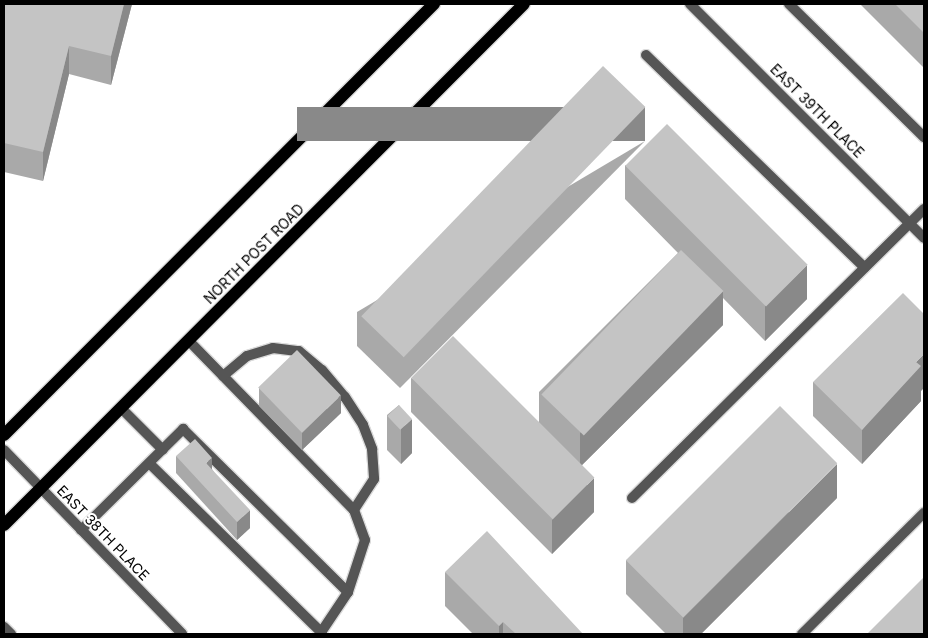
<!DOCTYPE html>
<style>
body{margin:0}
#map{position:relative;width:928px;height:638px;overflow:hidden;background:#fff;font-family:Inter,sans-serif}
div>[style]{position:absolute}
.roads{filter:drop-shadow(1px 0 #dbdbdb) drop-shadow(-1px 0 #dbdbdb) drop-shadow(0 1px #dbdbdb) drop-shadow(0 -1px #dbdbdb)}
.lane>*{height:10px;margin:-5px;padding:0 5px;transform-origin:5px;border-radius:5px;background:#555}
.street>*{height:10px;margin:-5px;padding:0 5px;transform-origin:5px;border-radius:5px;background:#555}
.primary>*{height:12px;margin:-6px;padding:0 6px;transform-origin:6px;border-radius:6px;background:#000}
.wall>*{inset:0;background:#a9a9a9}
.shaded-wall>*{inset:0;background:#898989;transform-origin:0 0}
.building>*{inset:0;background:#c4c4c4;transform-origin:0 0}
span{translate:-50% -50%;white-space:nowrap;text-align:center;line-height:1.15;-webkit-text-stroke:4px #fff;paint-order:stroke}
.street-label{font-size:14px;color:#000}
.frame{position:absolute;inset:0;border:5px solid #000;pointer-events:none}
</style>
<div id="map">
<div class="roads">
<div class="lane">
<div style="left:789px;top:4px;width:190px;rotate:44.6deg"></div>
<div style="left:646px;top:55px;width:305px;rotate:44.2deg"></div>
<div style="left:189px;top:341px;width:236px;rotate:45.7deg"></div>
<div style="left:354px;top:510px;width:32px;rotate:70deg"></div>
<div style="left:365px;top:540px;width:55px;rotate:108.1deg"></div>
<div style="left:348px;top:592px;width:50px;rotate:123.7deg"></div>
<div style="left:223px;top:376px;width:31px;rotate:-40deg"></div>
<div style="left:247px;top:356px;width:27px;rotate:-17deg"></div>
<div style="left:273px;top:348px;width:26px;rotate:7deg"></div>
<div style="left:299px;top:351px;width:30px;rotate:40deg"></div>
<div style="left:322px;top:370px;width:35px;rotate:50deg"></div>
<div style="left:345px;top:397px;width:33px;rotate:57deg"></div>
<div style="left:363px;top:425px;width:26px;rotate:69deg"></div>
<div style="left:372px;top:449px;width:30px;rotate:86deg"></div>
<div style="left:374px;top:479px;width:37px;rotate:123deg"></div>
<div style="left:121px;top:408px;width:59px;rotate:45deg"></div>
<div style="left:150px;top:464px;width:241px;rotate:44.5deg"></div>
<div style="left:632px;top:498px;width:411px;rotate:-44.7deg"></div>
<div style="left:81px;top:530px;width:144px;rotate:-44.7deg"></div>
<div style="left:183px;top:429px;width:232px;rotate:44.7deg"></div>
<div style="left:4px;top:627px;width:10px;rotate:45deg"></div>
<div style="left:802px;top:634px;width:172px;rotate:-44.8deg"></div>
</div>
<div class="street">
<div style="left:690px;top:4px;width:331px;rotate:45deg"></div>
<div style="left:4px;top:450px;width:256px;rotate:45.9deg"></div>
</div>
<div class="primary">
<div style="left:4px;top:435px;width:609px;rotate:-45.07deg"></div>
<div style="left:4px;top:525px;width:736px;rotate:-45.06deg"></div>
</div>
</div>
<div class="wall">
<div style="clip-path:polygon(4px 4px,132px 4px,111px 85px,69px 74px,43px 181px,4px 172px)"></div>
<div style="clip-path:polygon(860px 4px,924px 4px,924px 68px)"></div>
<div style="clip-path:polygon(645px 141px,400px 388px,357px 346px,357px 312px)"></div>
<div style="clip-path:polygon(625px 165px,807px 299px,765px 341px,723px 298px,723px 325px,582px 465px,594px 512px,552px 554px,411px 412px,411px 378px,539px 422px,539px 392px,678px 253px,625px 199px)"></div>
<div style="clip-path:polygon(813px 382px,921px 391px,921px 401px,862px 464px,813px 416px)"></div>
<div style="clip-path:polygon(259px 388px,341px 413px,302px 450px,259px 406px)"></div>
<div style="clip-path:polygon(399px 405px,412px 453px,401px 464px,387px 450px,387px 415px)"></div>
<div style="clip-path:polygon(176px 456px,212px 469px,250px 528px,237px 540px,176px 473px)"></div>
<div style="clip-path:polygon(837px 498px,701px 634px,666px 634px,626px 594px,626px 560px)"></div>
<div style="clip-path:polygon(445px 572px,583px 634px,473px 634px,445px 606px)"></div>
</div>
<div class="shaded-wall">
<div style="clip-path:polygon(124px 4px,132px 4px,111px 85px,111px 56px)"></div>
<div style="clip-path:polygon(69px 46px,69px 74px,43px 181px,43px 152px)"></div>
<div style="left:645px;top:107px;width:34px;height:348px;rotate:90deg"></div>
<div style="clip-path:polygon(807px 265px,807px 299px,765px 341px,765px 306px)"></div>
<div style="clip-path:polygon(723px 291px,723px 325px,580px 467px,580px 433px)"></div>
<div style="clip-path:polygon(924px 354px,924px 388px,921px 391px,921px 401px,862px 464px,862px 430px,916px 362px)"></div>
<div style="clip-path:polygon(341px 395px,341px 413px,302px 450px,302px 433px)"></div>
<div style="clip-path:polygon(412px 419px,412px 453px,401px 464px,401px 429px)"></div>
<div style="clip-path:polygon(212px 458px,212px 475px,206px 463px)"></div>
<div style="clip-path:polygon(837px 464px,837px 498px,701px 634px,683px 634px,683px 618px)"></div>
<div style="clip-path:polygon(594px 478px,594px 512px,552px 554px,552px 520px)"></div>
<div style="clip-path:polygon(250px 510px,250px 528px,237px 540px,237px 522px)"></div>
<div style="clip-path:polygon(503px 622px,503px 634px,499px 634px,499px 626px)"></div>
</div>
<div class="building">
<div style="clip-path:polygon(4px 4px,124px 4px,111px 56px,69px 46px,43px 152px,4px 143px)"></div>
<div style="clip-path:polygon(895px 4px,924px 4px,924px 33px)"></div>
<div style="left:603px;top:66px;width:59px;height:348px;rotate:44deg"></div>
<div style="left:667px;top:124px;width:199px;height:59px;rotate:45deg"></div>
<div style="left:681px;top:250px;width:59px;height:201px;rotate:44deg"></div>
<div style="clip-path:polygon(903px 293px,924px 314px,924px 354px,916px 362px,921px 366px,862px 430px,813px 382px)"></div>
<div style="left:453px;top:336px;width:200px;height:59px;rotate:45deg"></div>
<div style="left:297px;top:350px;width:63px;height:54px;rotate:46deg"></div>
<div style="left:399px;top:405px;width:19px;height:16px;rotate:47deg"></div>
<div style="left:780px;top:406px;width:81px;height:218px;rotate:45deg"></div>
<div style="clip-path:polygon(195px 439px,212px 458px,206px 463px,250px 510px,237px 522px,176px 456px)"></div>
<div style="clip-path:polygon(487px 531px,583px 634px,516px 634px,503px 622px,499px 626px,445px 572px)"></div>
<div style="clip-path:polygon(924px 577px,924px 634px,867px 634px)"></div>
</div>
<div class="street-label">
<span style="left:817px;top:111px;rotate:45deg">EAST 39TH PLACE</span>
<span style="left:254px;top:254px;rotate:-45deg">NORTH POST ROAD</span>
<span style="left:103px;top:533px;rotate:46deg">EAST 38TH PLACE</span>
</div>
<div class="frame"></div>
</div>
